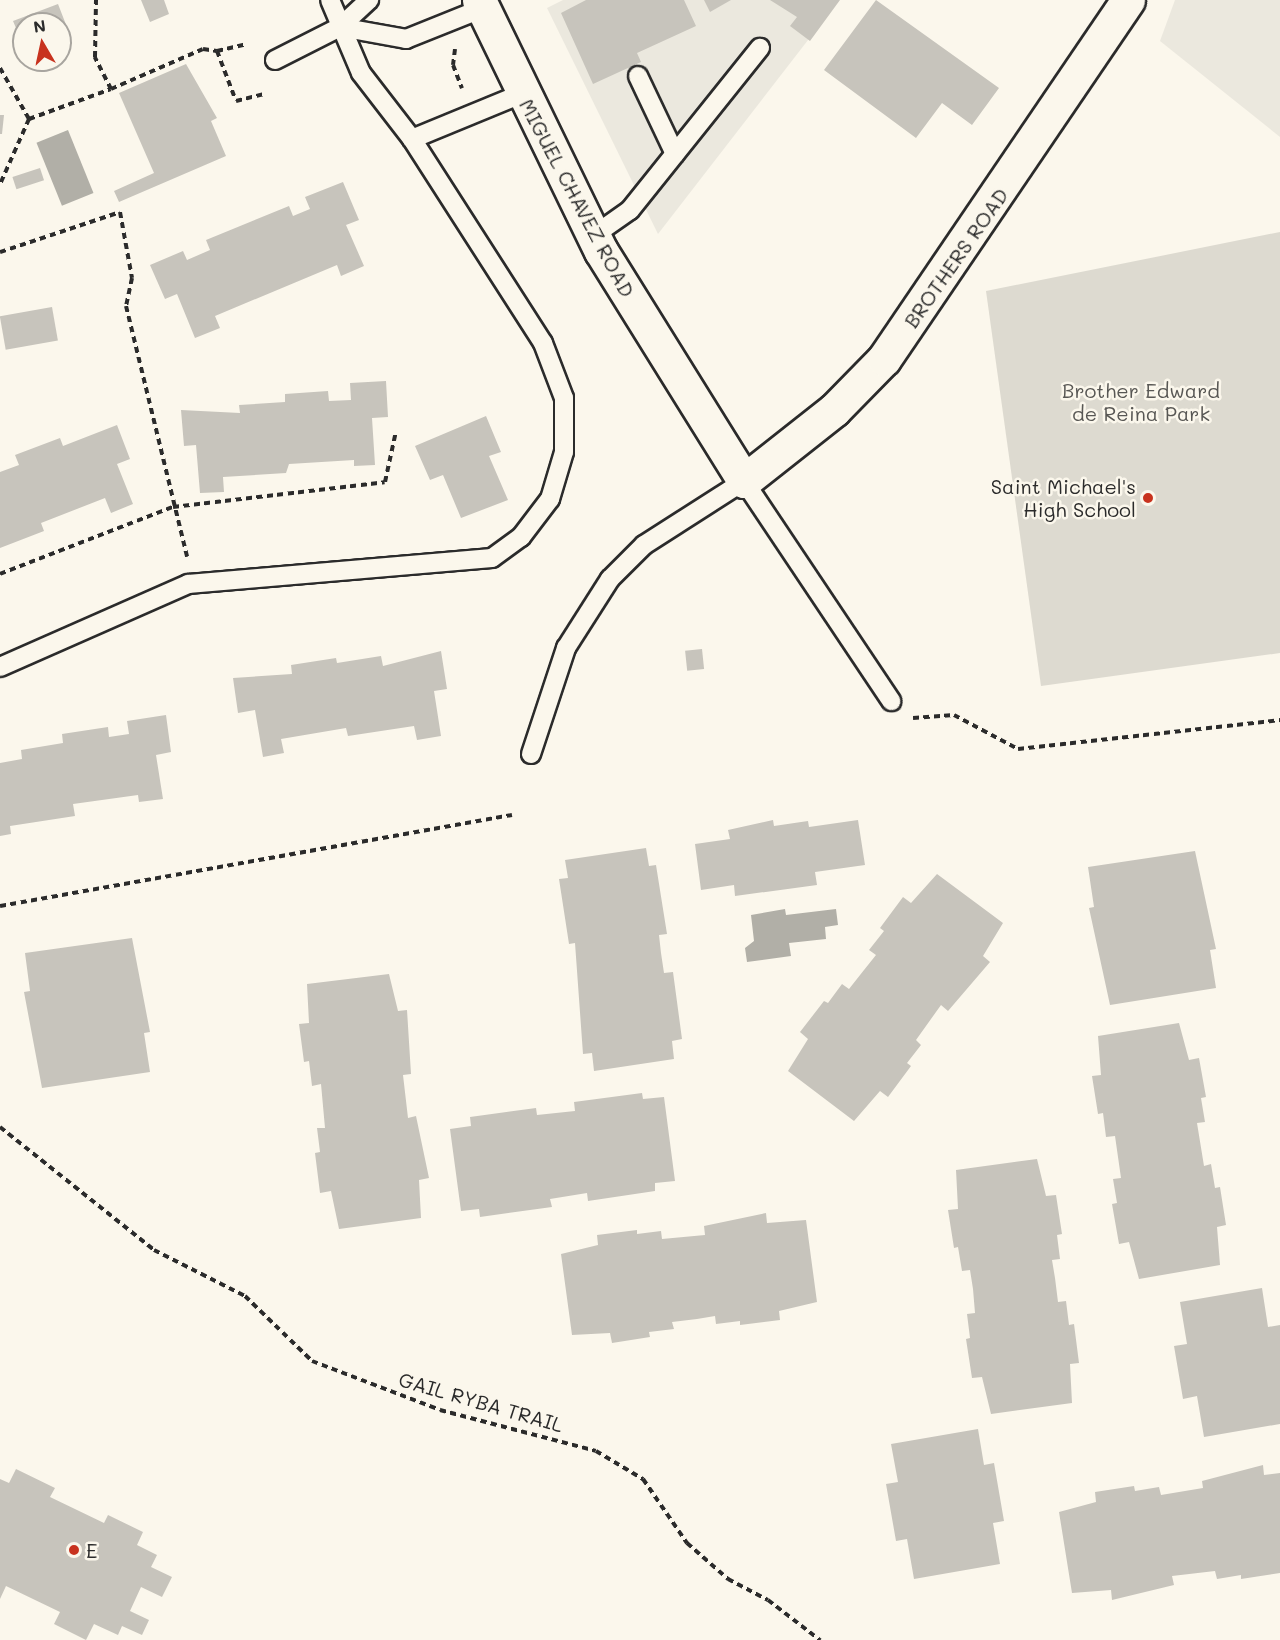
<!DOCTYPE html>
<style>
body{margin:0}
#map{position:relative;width:1280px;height:1640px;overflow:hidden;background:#fbf7ec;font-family:Mali,sans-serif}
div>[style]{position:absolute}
.built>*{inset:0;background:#ebe8de}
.green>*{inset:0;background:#dddad0}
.water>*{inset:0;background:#b1afa7;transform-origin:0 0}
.building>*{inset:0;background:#c7c4bc;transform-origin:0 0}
.path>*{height:4px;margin-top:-2px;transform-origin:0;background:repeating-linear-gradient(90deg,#2b2b2b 0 6px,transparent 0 10.5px)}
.roads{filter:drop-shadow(2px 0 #2b2b2b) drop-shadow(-2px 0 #2b2b2b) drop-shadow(0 2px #2b2b2b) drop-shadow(0 -2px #2b2b2b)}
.service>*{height:18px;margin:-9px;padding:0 9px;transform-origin:9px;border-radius:9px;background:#fbf7ec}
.minor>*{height:33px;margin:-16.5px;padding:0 16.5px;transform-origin:16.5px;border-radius:16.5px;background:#fbf7ec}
.dots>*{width:16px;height:16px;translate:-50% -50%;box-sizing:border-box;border:3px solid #fbf7ec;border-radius:50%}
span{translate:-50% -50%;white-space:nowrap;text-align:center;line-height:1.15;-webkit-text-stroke:5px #fbf7ec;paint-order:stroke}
.street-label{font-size:20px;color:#2b2b2b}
.park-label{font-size:20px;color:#585754}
.poi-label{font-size:20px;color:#2b2b2b}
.right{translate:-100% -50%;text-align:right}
.left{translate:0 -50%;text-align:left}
.north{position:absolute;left:12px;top:12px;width:60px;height:60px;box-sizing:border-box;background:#fbf7ec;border:2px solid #a8a59f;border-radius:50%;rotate:351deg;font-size:16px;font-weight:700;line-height:24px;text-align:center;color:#2b2b2b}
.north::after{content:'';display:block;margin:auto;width:21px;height:27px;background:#c8321e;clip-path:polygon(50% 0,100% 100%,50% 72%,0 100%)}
</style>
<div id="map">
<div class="built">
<div style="clip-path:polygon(563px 0,839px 0,658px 234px,547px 8px)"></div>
<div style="clip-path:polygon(1175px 0,1280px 0,1280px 137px,1160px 41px)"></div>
</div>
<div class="green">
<div style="clip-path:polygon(1280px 232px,1280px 653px,1041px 686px,986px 291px)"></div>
</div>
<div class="water">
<div style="left:68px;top:130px;width:68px;height:34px;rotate:68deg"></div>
<div style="clip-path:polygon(785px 909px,786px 915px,836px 909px,838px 925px,825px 927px,826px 939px,789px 943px,791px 956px,747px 962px,745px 948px,754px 941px,751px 915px)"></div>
</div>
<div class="building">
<div style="clip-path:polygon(141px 0,164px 0,169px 14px,150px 22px)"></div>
<div style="clip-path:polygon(586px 0,684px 0,696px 26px,637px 53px,641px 62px,593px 84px,561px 13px)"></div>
<div style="clip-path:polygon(704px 0,731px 0,710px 12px)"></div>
<div style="clip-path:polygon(770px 0,840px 0,810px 41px,790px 26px,797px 17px)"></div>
<div style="clip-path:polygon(876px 0,999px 88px,972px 125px,942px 103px,916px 138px,824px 70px)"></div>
<div style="clip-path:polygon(58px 4px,70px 35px,60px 39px,60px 24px,24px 24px,24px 47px,13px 21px)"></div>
<div style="clip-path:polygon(186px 64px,217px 118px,211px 121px,226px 156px,119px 202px,114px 191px,154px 173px,119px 93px)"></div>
<div style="clip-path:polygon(0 115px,4px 115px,2px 134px,0 134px)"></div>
<div style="left:40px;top:168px;width:13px;height:29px;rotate:72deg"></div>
<div style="clip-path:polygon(343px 182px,359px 220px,346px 225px,364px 266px,341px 276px,337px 265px,215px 316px,220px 328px,195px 338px,177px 294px,165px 299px,150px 265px,183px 251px,187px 260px,210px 250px,206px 240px,289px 206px,293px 216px,310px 209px,305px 197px)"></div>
<div style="left:52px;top:307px;width:34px;height:53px;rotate:80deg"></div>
<div style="clip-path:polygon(386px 381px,388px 417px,372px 418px,375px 465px,354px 466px,354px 460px,289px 464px,286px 473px,223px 477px,224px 492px,200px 493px,196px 445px,184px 446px,181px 410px,240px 413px,239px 405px,285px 402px,285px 394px,328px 391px,329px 401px,351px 400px,350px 383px)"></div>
<div style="clip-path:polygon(486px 416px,501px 452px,489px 456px,508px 500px,461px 518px,443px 475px,430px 480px,415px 446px)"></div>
<div style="clip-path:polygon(117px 425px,130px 459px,117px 464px,133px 504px,111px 513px,105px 498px,41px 523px,44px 531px,0 548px,0 472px,19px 465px,15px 455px,60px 438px,63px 446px)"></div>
<div style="left:702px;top:649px;width:20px;height:17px;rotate:84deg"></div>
<div style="clip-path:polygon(441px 651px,447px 689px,434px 691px,441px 736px,417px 740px,414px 726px,348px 736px,346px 728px,281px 739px,284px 753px,263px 757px,255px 710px,238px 713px,233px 678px,292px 674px,291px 665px,336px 658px,337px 663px,381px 656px,383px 666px)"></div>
<div style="clip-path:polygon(166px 715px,171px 752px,156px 755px,163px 799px,139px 802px,138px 795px,73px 804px,75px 816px,10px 826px,11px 834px,0 836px,0 763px,22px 759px,21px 750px,63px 743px,62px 734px,108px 727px,109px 737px,129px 734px,127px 721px)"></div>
<div style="clip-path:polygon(773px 820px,774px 826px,808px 821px,809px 827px,858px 820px,865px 865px,815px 872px,817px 885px,735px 896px,734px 885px,701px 890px,695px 844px,730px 839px,728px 830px)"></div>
<div style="clip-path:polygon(646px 848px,649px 866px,656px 865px,667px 934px,659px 935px,661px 953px,664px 973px,673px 972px,682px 1039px,672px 1041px,674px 1059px,594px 1071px,592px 1053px,583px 1054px,575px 943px,569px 944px,559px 879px,568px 878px,565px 860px)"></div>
<div style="clip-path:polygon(1195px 851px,1216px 949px,1210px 950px,1216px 988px,1110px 1005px,1089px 908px,1094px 907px,1088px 867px)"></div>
<div style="clip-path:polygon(937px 874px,1003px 923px,983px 956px,990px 962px,948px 1011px,941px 1005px,916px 1040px,921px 1045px,907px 1063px,911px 1066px,888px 1097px,880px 1091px,854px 1121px,788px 1071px,808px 1039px,800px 1032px,824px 1001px,828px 1003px,842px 984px,849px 989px,864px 970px,876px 955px,869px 950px,884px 931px,880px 928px,903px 897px,911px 903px)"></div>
<div style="clip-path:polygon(132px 938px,150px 1032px,144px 1033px,150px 1072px,42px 1088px,24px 992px,30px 991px,25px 953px)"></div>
<div style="clip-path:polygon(389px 974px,398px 1011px,407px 1010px,411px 1074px,403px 1075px,408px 1118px,416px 1116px,429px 1178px,419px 1180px,421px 1218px,339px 1229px,331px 1191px,320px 1193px,315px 1153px,320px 1152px,317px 1128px,325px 1128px,321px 1084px,312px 1086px,309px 1061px,304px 1062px,299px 1024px,309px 1023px,307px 984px)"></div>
<div style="clip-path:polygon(1179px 1023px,1189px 1060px,1199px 1058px,1206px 1097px,1201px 1098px,1205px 1122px,1197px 1123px,1204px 1166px,1211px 1164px,1215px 1188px,1220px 1187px,1226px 1225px,1217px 1227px,1220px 1265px,1139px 1279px,1129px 1242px,1119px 1244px,1112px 1204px,1117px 1203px,1113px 1179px,1121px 1178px,1115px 1136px,1106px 1137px,1103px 1113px,1098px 1114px,1092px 1076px,1101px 1075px,1098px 1036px)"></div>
<div style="clip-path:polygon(642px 1093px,643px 1099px,664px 1097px,675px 1181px,655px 1183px,655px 1191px,588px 1201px,587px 1193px,550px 1199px,552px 1207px,480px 1217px,479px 1209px,461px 1211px,450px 1129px,471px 1126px,470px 1117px,536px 1108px,537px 1115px,575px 1111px,574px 1102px)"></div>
<div style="clip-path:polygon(1037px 1159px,1046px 1196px,1056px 1195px,1062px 1234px,1057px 1235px,1060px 1259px,1052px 1260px,1055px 1278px,1058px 1302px,1066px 1301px,1069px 1325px,1074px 1324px,1079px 1363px,1070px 1364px,1072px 1403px,991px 1414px,982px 1377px,972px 1378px,966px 1339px,970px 1338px,967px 1314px,975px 1313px,973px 1289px,970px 1270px,962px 1271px,958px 1247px,954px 1248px,948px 1210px,958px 1209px,956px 1170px)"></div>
<div style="clip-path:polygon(766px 1213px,767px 1223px,806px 1220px,817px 1302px,779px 1311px,780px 1320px,740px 1325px,740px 1321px,716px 1324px,715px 1316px,697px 1319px,672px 1322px,674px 1329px,649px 1332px,650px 1337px,612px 1343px,610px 1333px,572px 1335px,561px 1254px,598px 1245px,597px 1235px,637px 1230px,637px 1234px,661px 1231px,662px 1239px,705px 1235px,704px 1226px)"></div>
<div style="clip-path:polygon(1262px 1288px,1268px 1327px,1280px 1325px,1280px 1424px,1204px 1437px,1197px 1396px,1183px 1399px,1174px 1346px,1187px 1344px,1180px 1302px)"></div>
<div style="clip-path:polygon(978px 1429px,984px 1465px,994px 1463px,1004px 1521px,993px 1523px,1000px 1564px,914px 1579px,907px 1539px,896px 1541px,886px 1484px,898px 1482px,891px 1444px)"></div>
<div style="clip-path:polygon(1263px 1465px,1264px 1475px,1280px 1473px,1280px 1573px,1241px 1579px,1241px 1575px,1217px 1579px,1215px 1571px,1172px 1576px,1174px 1585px,1112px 1600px,1111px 1590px,1072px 1593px,1059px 1512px,1096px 1502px,1095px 1492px,1134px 1486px,1135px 1491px,1159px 1487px,1161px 1495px,1203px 1488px,1202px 1481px)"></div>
<div style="clip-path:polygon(16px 1469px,55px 1488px,50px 1497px,104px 1523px,108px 1515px,143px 1532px,137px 1545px,157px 1555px,151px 1567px,172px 1577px,162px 1597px,141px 1587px,130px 1611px,149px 1620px,142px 1635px,122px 1626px,118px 1635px,94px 1624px,86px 1640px,54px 1624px,60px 1612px,6px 1586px,0 1599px,0 1479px,9px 1483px)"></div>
</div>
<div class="path">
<div style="left:455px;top:49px;width:16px;rotate:97deg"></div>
<div style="left:453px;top:65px;width:25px;rotate:69deg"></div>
<div style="left:217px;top:51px;width:31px;rotate:-13deg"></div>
<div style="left:0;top:68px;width:59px;rotate:60.4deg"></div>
<div style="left:29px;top:119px;width:71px;rotate:114deg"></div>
<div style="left:111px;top:89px;width:100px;rotate:-23.5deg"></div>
<div style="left:203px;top:49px;width:14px;rotate:8deg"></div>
<div style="left:217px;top:51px;width:53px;rotate:69.2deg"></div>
<div style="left:236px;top:101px;width:30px;rotate:-14deg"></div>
<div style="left:29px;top:119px;width:87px;rotate:-20.1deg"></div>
<div style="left:111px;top:89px;width:36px;rotate:-117deg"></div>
<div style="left:95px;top:57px;width:57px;rotate:-89deg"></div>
<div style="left:0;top:252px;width:126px;rotate:-18.4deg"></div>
<div style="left:120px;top:212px;width:67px;rotate:79.7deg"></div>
<div style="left:132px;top:278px;width:29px;rotate:102deg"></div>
<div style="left:126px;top:306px;width:258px;rotate:76.3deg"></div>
<div style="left:0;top:574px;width:186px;rotate:-21.2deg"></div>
<div style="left:173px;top:507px;width:213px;rotate:-6.7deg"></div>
<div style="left:385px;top:482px;width:52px;rotate:-77.8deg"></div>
<div style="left:913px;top:718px;width:41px;rotate:-4.2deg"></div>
<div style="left:954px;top:715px;width:72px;rotate:28deg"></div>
<div style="left:1018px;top:749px;width:264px;rotate:-6.3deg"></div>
<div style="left:0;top:906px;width:520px;rotate:-10.08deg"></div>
<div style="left:0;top:1127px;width:197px;rotate:38.6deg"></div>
<div style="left:154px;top:1250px;width:102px;rotate:26.8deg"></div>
<div style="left:245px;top:1296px;width:93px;rotate:44.1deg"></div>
<div style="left:312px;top:1361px;width:137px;rotate:20.9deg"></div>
<div style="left:440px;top:1410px;width:161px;rotate:14.7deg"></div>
<div style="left:596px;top:1451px;width:55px;rotate:30.8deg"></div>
<div style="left:643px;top:1479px;width:78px;rotate:55.5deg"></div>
<div style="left:687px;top:1543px;width:55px;rotate:41.3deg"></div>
<div style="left:728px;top:1579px;width:45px;rotate:27.7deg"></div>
<div style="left:768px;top:1600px;width:66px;rotate:37.6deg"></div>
</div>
<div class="roads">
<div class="service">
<div style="left:340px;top:27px;width:67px;rotate:10.3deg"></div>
<div style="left:406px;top:39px;width:83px;rotate:-21.9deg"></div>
<div style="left:275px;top:60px;width:73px;rotate:-26.9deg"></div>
<div style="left:340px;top:27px;width:40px;rotate:-43deg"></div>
<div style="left:638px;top:76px;width:86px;rotate:64.6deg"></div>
<div style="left:412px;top:139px;width:118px;rotate:-22.4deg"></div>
<div style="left:593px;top:236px;width:45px;rotate:-35.1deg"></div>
<div style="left:630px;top:210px;width:208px;rotate:-51.3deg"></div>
<div style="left:0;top:667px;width:206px;rotate:-23.8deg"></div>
<div style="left:188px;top:584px;width:305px;rotate:-4.9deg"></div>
<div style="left:492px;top:558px;width:36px;rotate:-36deg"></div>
<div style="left:521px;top:537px;width:48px;rotate:-52.7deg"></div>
<div style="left:550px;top:499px;width:49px;rotate:-73.4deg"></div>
<div style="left:564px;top:452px;width:54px;rotate:-90deg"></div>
<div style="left:564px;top:398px;width:59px;rotate:-110.9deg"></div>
<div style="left:543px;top:343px;width:242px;rotate:-122.7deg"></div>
<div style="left:412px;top:139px;width:83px;rotate:-127.7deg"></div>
<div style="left:361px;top:73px;width:79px;rotate:-113deg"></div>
<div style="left:531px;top:754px;width:112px;rotate:-71.7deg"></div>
<div style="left:566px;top:648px;width:82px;rotate:-57.5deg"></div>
<div style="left:610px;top:579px;width:48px;rotate:-45deg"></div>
<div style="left:644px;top:545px;width:119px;rotate:-32.6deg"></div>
<div style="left:744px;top:481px;width:265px;rotate:56.2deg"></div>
</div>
<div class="minor">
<div style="left:479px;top:0;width:279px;rotate:64.1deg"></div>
<div style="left:601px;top:251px;width:271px;rotate:58.1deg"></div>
<div style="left:744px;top:481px;width:115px;rotate:-38.3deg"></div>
<div style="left:834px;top:410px;width:71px;rotate:-45.6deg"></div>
<div style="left:884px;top:359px;width:434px;rotate:-55.8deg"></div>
</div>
</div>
<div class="dots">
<div style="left:1148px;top:498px;background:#c8321e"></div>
<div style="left:74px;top:1550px;background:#c8321e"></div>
</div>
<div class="street-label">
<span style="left:577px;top:198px;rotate:62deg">MIGUEL CHAVEZ ROAD</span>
<span style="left:956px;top:258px;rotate:-55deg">BROTHERS ROAD</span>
<span style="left:481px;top:1402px;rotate:16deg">GAIL RYBA TRAIL</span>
</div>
<div class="park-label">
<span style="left:1141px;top:402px">Brother Edward<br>de Reina Park</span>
</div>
<div class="poi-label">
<span class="right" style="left:1136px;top:498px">Saint Michael's<br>High School</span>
<span class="left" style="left:86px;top:1550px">E</span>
</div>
<div class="north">N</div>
</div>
